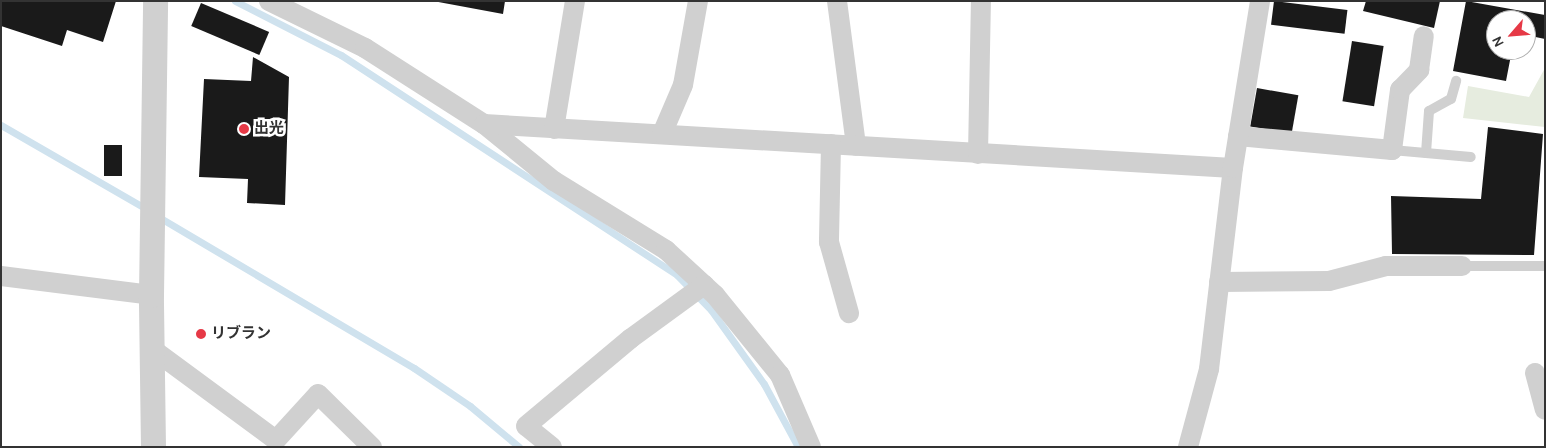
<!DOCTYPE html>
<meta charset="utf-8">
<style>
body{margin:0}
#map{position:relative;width:1546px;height:448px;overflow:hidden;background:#fff;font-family:Karla,"Noto Sans JP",sans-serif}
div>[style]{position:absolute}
.green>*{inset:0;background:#e6ecdf}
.stream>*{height:7px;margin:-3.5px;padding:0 3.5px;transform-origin:3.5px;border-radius:3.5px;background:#cfe2ee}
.building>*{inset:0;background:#1a1a1a;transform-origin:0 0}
.service>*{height:10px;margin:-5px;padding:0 5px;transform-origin:5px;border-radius:5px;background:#d0d0d0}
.minor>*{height:20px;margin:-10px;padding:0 10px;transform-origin:10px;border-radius:10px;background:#d0d0d0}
.tertiary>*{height:25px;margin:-12.5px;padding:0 12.5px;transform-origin:12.5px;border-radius:12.5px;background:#d0d0d0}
.dots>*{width:14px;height:14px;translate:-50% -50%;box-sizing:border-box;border:2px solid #fff;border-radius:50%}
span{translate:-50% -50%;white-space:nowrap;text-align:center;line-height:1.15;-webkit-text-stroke:5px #fff;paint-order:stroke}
.poi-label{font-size:15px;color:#333;font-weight:700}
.left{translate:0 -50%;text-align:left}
.frame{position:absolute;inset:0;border:2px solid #333;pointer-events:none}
.north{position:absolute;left:1486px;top:10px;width:50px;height:50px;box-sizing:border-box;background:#fff;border:1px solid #adadad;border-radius:50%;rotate:243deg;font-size:14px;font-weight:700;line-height:20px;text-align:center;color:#333}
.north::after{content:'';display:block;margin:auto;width:18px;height:22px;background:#e63946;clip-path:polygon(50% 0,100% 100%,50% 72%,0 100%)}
</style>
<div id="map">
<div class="green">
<div style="clip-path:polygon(1545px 68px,1545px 127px,1463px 118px,1468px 86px,1529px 97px)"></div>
</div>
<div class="stream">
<div style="left:235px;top:1px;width:119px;rotate:27deg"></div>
<div style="left:341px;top:55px;width:402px;rotate:33.2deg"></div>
<div style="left:677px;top:275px;width:49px;rotate:45.8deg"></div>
<div style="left:711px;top:310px;width:91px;rotate:54.4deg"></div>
<div style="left:764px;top:384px;width:72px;rotate:61.6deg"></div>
<div style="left:1px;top:125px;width:170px;rotate:30deg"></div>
<div style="left:157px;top:216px;width:299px;rotate:30.6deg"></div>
<div style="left:414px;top:368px;width:68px;rotate:34.2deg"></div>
<div style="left:470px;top:406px;width:64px;rotate:39.9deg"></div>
</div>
<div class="building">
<div style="clip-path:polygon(1px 1px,116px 1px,103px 42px,67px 30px,62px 46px,1px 26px)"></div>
<div style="clip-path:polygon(433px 1px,505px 1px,503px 14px)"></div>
<div style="left:1274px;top:1px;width:74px;height:24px;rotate:7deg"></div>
<div style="clip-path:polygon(1366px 1px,1440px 1px,1434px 28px,1363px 11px)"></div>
<div style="clip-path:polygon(1466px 1px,1545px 15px,1545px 39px,1526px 35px,1526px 20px,1496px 20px,1496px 50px,1512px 50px,1506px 81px,1453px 71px)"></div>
<div style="left:201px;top:3px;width:74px;height:25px;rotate:23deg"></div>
<div style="left:1352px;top:41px;width:32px;height:61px;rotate:9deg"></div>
<div style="clip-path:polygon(253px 57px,289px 77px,285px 205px,247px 203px,248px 179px,199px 177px,204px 79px,251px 81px)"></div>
<div style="left:1257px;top:88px;width:42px;height:39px;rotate:10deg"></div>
<div style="clip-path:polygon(1488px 127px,1543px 134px,1534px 255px,1392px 254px,1391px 196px,1481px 199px)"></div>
<div style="left:122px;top:145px;width:31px;height:18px;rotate:90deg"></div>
</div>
<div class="service">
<div style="left:1392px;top:150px;width:79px;rotate:5.1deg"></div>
<div style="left:1426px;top:153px;width:42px;rotate:-85.9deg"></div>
<div style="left:1429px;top:111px;width:25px;rotate:-29deg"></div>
<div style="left:1451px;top:99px;width:19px;rotate:-74deg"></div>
<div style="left:1462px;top:266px;width:83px"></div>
</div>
<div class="minor">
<div style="left:269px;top:1px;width:107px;rotate:26.1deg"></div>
<div style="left:365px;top:48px;width:141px;rotate:32.6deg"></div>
<div style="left:484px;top:124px;width:90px;rotate:39.2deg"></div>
<div style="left:554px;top:181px;width:132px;rotate:31.6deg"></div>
<div style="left:666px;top:250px;width:67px;rotate:42.6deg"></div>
<div style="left:715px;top:295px;width:103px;rotate:50.9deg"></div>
<div style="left:780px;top:375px;width:78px;rotate:66.7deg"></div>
<div style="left:837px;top:1px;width:146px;rotate:82.5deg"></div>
<div style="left:484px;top:124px;width:750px;rotate:3.36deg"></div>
<div style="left:554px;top:129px;width:130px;rotate:-80.7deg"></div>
<div style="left:662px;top:134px;width:53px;rotate:-66.8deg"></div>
<div style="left:683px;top:85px;width:85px;rotate:-79.9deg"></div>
<div style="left:1238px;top:136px;width:155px;rotate:5.2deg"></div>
<div style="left:1392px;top:150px;width:61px;rotate:-82.4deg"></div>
<div style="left:1400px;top:90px;width:28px;rotate:-46deg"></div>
<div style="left:1419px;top:70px;width:34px;rotate:-82deg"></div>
<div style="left:831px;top:144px;width:98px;rotate:91.2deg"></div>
<div style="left:829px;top:242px;width:74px;rotate:74.3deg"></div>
<div style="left:978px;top:154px;width:153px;rotate:-88.9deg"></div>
<div style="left:1px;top:276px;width:151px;rotate:7.2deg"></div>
<div style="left:1219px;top:282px;width:110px;rotate:-0.5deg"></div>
<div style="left:1329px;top:281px;width:59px;rotate:-14.7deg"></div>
<div style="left:1386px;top:266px;width:76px"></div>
<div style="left:151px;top:348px;width:155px;rotate:36.4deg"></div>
<div style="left:276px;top:440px;width:62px;rotate:-47.6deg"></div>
<div style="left:318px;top:394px;width:76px;rotate:44.5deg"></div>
<div style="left:1535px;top:373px;width:38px;rotate:75deg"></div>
<div style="left:552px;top:447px;width:33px;rotate:-141deg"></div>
<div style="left:526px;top:426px;width:136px;rotate:-39.9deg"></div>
<div style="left:630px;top:339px;width:92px;rotate:-36.1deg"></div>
<div style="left:1188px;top:447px;width:81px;rotate:-74.9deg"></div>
<div style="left:1209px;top:369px;width:202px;rotate:-83.2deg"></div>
<div style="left:1233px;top:168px;width:169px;rotate:-80.8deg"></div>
</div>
<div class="tertiary">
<div style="left:153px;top:447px;width:152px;rotate:-90.8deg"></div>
<div style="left:151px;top:295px;width:294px;rotate:-89.2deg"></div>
</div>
<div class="dots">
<div style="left:244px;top:129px;background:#e63946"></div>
<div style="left:201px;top:334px;background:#e63946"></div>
</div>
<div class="poi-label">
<span class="left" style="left:254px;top:129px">出光</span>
<span class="left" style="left:211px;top:334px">リブラン</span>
</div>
<div class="frame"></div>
<div class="north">N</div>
</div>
